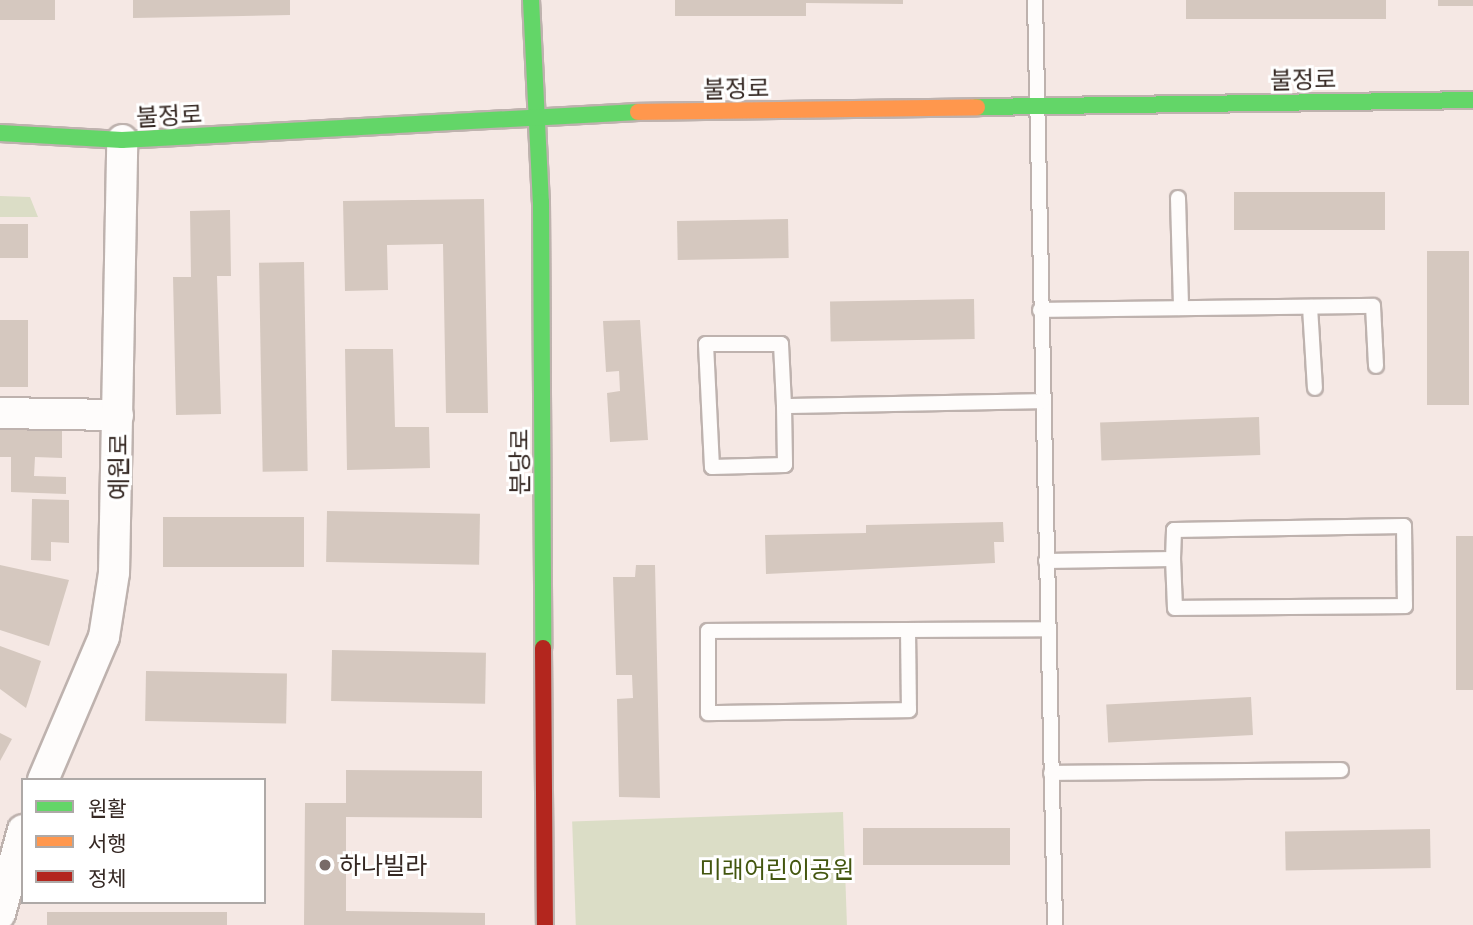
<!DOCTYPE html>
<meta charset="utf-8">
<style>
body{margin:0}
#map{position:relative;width:1473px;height:925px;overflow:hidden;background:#f5e8e4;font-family:"Open Sans","Noto Sans KR",sans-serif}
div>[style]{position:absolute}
.green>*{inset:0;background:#dbddc6;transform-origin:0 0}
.building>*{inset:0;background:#d5c8bf;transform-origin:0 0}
.roads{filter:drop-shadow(2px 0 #beb2ae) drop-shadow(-2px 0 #beb2ae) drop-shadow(0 2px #beb2ae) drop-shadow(0 -2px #beb2ae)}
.lane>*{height:14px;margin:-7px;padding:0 7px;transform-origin:7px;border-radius:7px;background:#fefcfb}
.street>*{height:30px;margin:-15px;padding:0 15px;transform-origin:15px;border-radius:15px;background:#fefcfb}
.fast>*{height:16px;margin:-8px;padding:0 8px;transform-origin:8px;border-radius:8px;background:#63d668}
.slow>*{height:16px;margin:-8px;padding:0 8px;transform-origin:8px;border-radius:8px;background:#ff974d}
.jam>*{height:16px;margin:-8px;padding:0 8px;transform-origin:8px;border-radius:8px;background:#b3261e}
.dots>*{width:19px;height:19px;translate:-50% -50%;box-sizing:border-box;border:4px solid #fff;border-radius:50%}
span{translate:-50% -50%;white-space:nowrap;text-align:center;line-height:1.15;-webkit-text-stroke:6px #fff;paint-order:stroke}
.street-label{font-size:24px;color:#352823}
.poi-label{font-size:24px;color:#352823}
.left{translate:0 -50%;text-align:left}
.park-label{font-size:24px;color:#43560f}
.legend{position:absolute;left:21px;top:778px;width:245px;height:126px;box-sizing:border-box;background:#fff;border:2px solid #aea9a7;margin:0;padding:9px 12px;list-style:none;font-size:21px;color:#352823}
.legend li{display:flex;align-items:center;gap:14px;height:35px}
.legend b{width:35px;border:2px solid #aea9a7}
</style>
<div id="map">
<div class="green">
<div style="clip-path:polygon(0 196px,30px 197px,38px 217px,0 217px)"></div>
<div style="left:843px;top:812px;width:113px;height:271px;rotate:88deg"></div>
</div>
<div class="building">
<div style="left:0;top:0;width:55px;height:20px"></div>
<div style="clip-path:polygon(133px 0,290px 0,290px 15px,133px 18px)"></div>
<div style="clip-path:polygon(675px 0,903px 0,903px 4px,806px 3px,806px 16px,675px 16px)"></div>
<div style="left:1186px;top:0;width:200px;height:19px"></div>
<div style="left:1438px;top:0;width:35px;height:6px"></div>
<div style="left:1385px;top:192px;width:38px;height:151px;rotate:90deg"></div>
<div style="clip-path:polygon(484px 199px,488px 413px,446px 413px,443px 244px,387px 245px,388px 290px,345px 291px,343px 201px)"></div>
<div style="clip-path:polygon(230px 210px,231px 276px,217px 276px,221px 414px,176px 415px,173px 277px,191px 277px,190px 211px)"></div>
<div style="left:788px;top:219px;width:39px;height:111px;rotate:89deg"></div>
<div style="left:0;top:224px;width:28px;height:34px"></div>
<div style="left:1427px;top:251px;width:42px;height:154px"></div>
<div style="left:304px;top:262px;width:209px;height:45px;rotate:89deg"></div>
<div style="left:974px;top:299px;width:40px;height:144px;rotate:89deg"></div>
<div style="left:0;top:320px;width:28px;height:67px"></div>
<div style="clip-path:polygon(640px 320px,648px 440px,610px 442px,607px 393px,620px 391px,619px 371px,606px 372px,603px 321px)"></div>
<div style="clip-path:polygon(345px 349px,393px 349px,395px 427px,429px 427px,430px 468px,347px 470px)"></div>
<div style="left:1259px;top:417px;width:38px;height:159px;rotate:88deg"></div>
<div style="clip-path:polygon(0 429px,62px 430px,62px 458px,35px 457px,34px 476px,66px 477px,66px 494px,11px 492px,11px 457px,0 457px)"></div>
<div style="clip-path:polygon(32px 499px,69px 500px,69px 543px,51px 542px,51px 561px,31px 560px)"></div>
<div style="left:327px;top:511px;width:153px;height:51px;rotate:1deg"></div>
<div style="left:163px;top:517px;width:141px;height:50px"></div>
<div style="clip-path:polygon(1003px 522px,1004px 542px,994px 542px,995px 563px,766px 574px,765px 535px,866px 533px,866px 525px)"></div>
<div style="left:1456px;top:536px;width:17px;height:154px"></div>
<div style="clip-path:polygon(0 565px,69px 580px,49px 646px,0 630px)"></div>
<div style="clip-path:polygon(636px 565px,655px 565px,660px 798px,619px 797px,617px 699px,633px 698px,632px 675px,616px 675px,613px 577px,635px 577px)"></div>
<div style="clip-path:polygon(0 646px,41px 661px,26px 708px,0 689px)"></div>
<div style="left:332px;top:650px;width:154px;height:51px;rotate:1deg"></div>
<div style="left:146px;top:671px;width:141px;height:50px;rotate:1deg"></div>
<div style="left:1251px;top:697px;width:38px;height:145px;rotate:87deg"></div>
<div style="clip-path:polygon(0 733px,12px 739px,0 761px)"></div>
<div style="clip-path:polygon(346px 770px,482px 771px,482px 818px,346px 817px,346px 911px,485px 913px,485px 925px,304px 925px,305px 803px,346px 803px)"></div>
<div style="left:1010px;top:828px;width:37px;height:147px;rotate:90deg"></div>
<div style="left:1430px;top:829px;width:39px;height:145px;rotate:89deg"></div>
<div style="left:47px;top:912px;width:180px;height:13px"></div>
</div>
<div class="roads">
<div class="lane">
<div style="left:1035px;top:0;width:925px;rotate:88.76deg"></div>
<div style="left:1178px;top:198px;width:110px;rotate:88.4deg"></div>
<div style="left:1310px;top:307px;width:81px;rotate:86.5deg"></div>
<div style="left:1040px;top:310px;width:333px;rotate:-0.7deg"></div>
<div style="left:1373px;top:306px;width:60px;rotate:87.1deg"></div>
<div style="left:784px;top:406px;width:59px;rotate:89deg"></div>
<div style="left:785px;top:465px;width:73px;rotate:178.4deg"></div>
<div style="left:712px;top:467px;width:123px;rotate:-92.8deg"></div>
<div style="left:706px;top:344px;width:75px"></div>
<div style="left:781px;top:344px;width:62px;rotate:87.2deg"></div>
<div style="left:784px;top:406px;width:258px;rotate:-1.1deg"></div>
<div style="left:1046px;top:561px;width:127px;rotate:-0.9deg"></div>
<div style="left:1173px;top:559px;width:29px;rotate:-88deg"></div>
<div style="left:1174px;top:530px;width:230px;rotate:-1deg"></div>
<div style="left:1404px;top:526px;width:80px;rotate:89.3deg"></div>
<div style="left:1405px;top:606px;width:230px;rotate:179.5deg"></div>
<div style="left:1175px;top:608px;width:49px;rotate:-92.3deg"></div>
<div style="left:908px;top:630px;width:80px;rotate:89.3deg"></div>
<div style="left:909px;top:710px;width:201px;rotate:179.1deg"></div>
<div style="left:708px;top:713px;width:82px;rotate:-90deg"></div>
<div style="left:708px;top:631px;width:340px;rotate:-0.3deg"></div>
<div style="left:1051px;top:773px;width:290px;rotate:-0.6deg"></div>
</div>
<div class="street">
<div style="left:0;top:413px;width:118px;rotate:1deg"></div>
<div style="left:43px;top:780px;width:155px;rotate:-66.9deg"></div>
<div style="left:104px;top:637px;width:65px;rotate:-81.1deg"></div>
<div style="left:114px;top:573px;width:433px;rotate:-88.9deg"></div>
<div style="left:0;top:914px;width:87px;rotate:-74.7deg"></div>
</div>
<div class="fast">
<div style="left:531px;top:0;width:202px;rotate:87.2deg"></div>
<div style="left:541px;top:202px;width:446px;rotate:89.7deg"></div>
<div style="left:977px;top:107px;width:496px;rotate:-0.8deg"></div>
<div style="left:0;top:133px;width:122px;rotate:3.3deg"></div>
<div style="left:122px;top:140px;width:517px;rotate:-3.11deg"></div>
</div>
<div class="slow">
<div style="left:638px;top:112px;width:339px;rotate:-0.8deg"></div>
</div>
<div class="jam">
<div style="left:543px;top:648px;width:277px;rotate:89.6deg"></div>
</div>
</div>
<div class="dots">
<div style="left:325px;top:865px;background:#786b67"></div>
</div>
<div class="street-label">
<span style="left:1303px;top:79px;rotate:-1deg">불정로</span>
<span style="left:736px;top:88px;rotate:-1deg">불정로</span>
<span style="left:169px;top:115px;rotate:-3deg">불정로</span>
<span style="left:519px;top:462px;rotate:-90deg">분당로</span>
<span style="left:118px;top:467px;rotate:-90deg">예원로</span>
</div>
<div class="poi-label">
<span class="left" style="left:339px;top:865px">하나빌라</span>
</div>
<div class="park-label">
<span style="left:777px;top:869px">미래어린이공원</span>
</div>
<ul class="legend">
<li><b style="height:9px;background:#63d668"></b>원활</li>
<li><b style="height:9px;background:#ff974d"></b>서행</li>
<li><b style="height:9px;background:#b3261e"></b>정체</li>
</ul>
</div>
